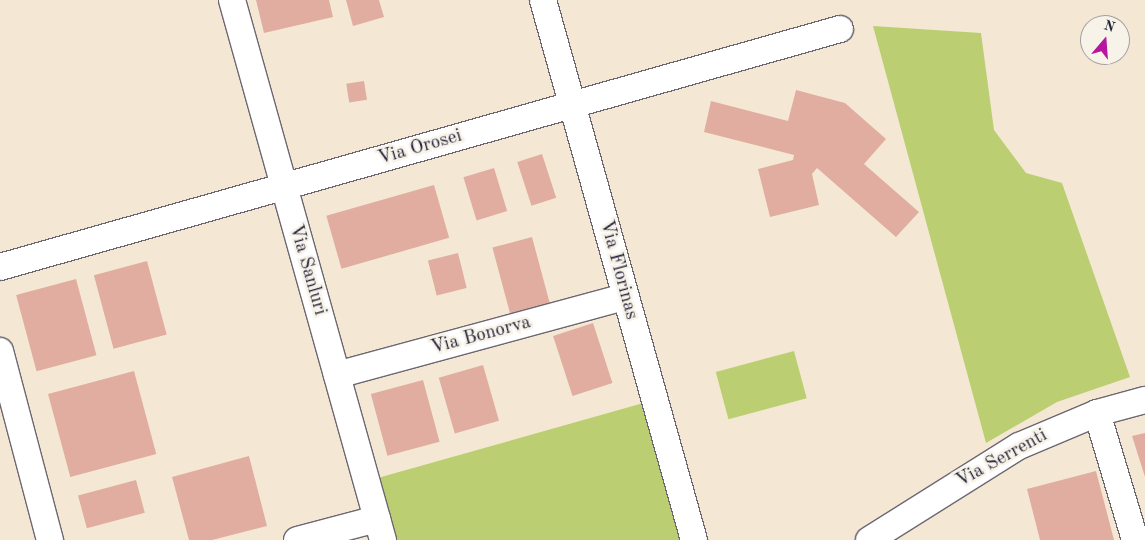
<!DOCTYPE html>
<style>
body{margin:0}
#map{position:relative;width:1145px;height:540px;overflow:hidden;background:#f4e8d4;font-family:"Old Standard TT",serif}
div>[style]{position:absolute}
.green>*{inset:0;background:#bbcf72;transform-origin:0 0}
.building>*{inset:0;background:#e1ada0;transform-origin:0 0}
.roads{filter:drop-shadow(1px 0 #6c6771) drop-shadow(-1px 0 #6c6771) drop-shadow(0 1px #6c6771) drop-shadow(0 -1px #6c6771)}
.minor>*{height:26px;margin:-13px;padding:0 13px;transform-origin:13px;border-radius:13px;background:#fff}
span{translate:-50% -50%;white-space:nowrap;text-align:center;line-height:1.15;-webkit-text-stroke:5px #f7f3e8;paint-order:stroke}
.street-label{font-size:19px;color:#22223b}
.north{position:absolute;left:1080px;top:15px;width:50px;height:50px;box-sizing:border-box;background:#f7f3e8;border:1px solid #a29fa3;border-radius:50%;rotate:18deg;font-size:14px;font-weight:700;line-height:20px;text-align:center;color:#22223b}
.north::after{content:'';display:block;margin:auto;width:18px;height:22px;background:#b5179e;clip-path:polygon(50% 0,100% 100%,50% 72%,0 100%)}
</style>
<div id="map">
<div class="green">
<div style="clip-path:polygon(873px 26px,981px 33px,994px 130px,1026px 173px,1062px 183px,1130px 377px,1057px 402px,986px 443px)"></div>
<div style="left:794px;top:351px;width:49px;height:81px;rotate:75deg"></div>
<div style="clip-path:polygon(654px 400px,694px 540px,383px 540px,367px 481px)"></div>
</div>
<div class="building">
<div style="clip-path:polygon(256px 0,329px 0,333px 17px,264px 33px)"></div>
<div style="clip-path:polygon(346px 0,379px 0,384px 17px,353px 26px)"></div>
<div style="left:364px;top:81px;width:19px;height:18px;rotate:81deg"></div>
<div style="clip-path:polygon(796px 90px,845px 103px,886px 139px,864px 164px,919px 212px,896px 237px,817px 168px,812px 174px,819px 205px,770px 217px,758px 169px,793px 160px,794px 155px,704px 132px,711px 101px,788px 121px)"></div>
<div style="left:542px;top:154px;width:46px;height:26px;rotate:72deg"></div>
<div style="left:494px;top:168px;width:45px;height:32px;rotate:73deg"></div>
<div style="left:434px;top:185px;width:55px;height:112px;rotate:74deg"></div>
<div style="left:532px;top:237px;width:70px;height:41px;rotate:75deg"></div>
<div style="left:458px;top:253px;width:36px;height:31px;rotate:76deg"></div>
<div style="left:147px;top:261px;width:76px;height:55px;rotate:75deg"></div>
<div style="left:76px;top:279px;width:79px;height:62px;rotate:75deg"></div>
<div style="left:593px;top:323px;width:63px;height:42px;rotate:72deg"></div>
<div style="left:483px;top:365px;width:58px;height:46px;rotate:74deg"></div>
<div style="left:134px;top:371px;width:86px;height:89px;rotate:75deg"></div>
<div style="left:423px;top:380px;width:64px;height:54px;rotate:75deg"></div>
<div style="clip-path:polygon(1145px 433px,1145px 477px,1132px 436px)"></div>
<div style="clip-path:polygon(249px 456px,267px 526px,212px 540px,189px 540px,172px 477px)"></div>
<div style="clip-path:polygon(1096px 471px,1114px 540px,1040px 540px,1027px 489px)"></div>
<div style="left:136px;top:480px;width:34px;height:60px;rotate:75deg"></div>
</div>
<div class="roads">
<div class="minor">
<div style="left:232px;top:0;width:561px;rotate:74.38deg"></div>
<div style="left:543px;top:0;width:561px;rotate:74.38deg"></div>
<div style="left:0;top:267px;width:873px;rotate:-15.82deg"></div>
<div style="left:0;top:351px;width:196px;rotate:75.2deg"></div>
<div style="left:337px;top:375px;width:297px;rotate:-15.2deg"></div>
<div style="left:1097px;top:413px;width:133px;rotate:73.3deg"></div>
<div style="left:297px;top:540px;width:83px;rotate:-14.7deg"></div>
<div style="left:869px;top:540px;width:177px;rotate:-32.1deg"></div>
<div style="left:1019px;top:446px;width:85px;rotate:-22.9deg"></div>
<div style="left:1097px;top:413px;width:50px;rotate:-15.2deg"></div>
</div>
</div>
<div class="street-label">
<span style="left:420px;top:148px;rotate:-16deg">Via Orosei</span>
<span style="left:307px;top:270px;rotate:74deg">Via Sanluri</span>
<span style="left:618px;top:270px;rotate:75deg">Via Florinas</span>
<span style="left:481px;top:336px;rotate:-15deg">Via Bonorva</span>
<span style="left:1002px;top:459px;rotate:-29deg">Via Serrenti</span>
</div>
<div class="north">N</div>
</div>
